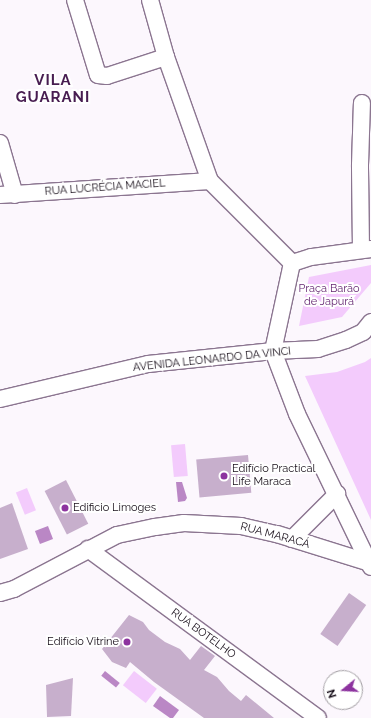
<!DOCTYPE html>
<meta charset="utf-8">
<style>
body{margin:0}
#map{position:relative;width:371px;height:718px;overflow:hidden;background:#fcf7fd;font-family:Raleway,sans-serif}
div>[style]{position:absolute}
.green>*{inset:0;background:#f3cbfc;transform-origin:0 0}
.water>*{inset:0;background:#ba87c5;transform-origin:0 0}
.building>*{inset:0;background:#c7afcc;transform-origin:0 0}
.roads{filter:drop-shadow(1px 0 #8b7590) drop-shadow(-1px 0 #8b7590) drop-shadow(0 1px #8b7590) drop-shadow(0 -1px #8b7590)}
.minor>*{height:16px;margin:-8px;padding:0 8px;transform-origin:8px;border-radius:8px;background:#fff}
.dots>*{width:11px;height:11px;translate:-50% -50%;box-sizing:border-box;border:2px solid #fff;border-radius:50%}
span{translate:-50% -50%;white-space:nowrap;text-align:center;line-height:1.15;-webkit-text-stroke:4px #fff;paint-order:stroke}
.street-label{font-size:11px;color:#160d18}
.park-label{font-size:11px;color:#642671}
.poi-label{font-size:11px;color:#160d18}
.left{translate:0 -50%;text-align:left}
.right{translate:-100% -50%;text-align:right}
.district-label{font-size:15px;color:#481d51;font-weight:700;letter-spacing:1px}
.north{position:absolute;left:323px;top:670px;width:40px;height:40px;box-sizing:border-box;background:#fff;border:1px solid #a29ea3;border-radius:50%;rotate:252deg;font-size:11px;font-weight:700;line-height:16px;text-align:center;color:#160d18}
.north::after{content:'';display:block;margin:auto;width:14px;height:18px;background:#8d339f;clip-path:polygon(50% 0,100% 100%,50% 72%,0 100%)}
</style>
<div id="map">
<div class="green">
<div style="clip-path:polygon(371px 265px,371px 283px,342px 317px,299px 326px,309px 277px)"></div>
<div style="clip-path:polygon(371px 358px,371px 520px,305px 376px,337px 372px,365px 362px)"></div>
<div style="left:185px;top:444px;width:32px;height:14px;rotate:85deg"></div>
<div style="left:27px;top:488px;width:24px;height:12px;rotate:68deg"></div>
<div style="left:134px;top:671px;width:29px;height:18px;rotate:38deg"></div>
</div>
<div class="water">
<div style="clip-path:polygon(176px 482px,182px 482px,187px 498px,185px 501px,178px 502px)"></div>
<div style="left:48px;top:526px;width:14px;height:14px;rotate:69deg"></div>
<div style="left:105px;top:671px;width:19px;height:6px;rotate:39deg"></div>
<div style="clip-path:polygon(160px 696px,179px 710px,173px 718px,170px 718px,153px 706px)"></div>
</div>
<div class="building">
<div style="left:248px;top:455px;width:38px;height:52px;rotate:85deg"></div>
<div style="left:66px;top:480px;width:49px;height:24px;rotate:63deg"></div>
<div style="clip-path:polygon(12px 503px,28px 549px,0 559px,0 508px)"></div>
<div style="left:349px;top:593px;width:21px;height:50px;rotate:35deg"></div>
<div style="clip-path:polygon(129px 615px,143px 622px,149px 630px,165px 642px,180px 649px,190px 660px,201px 646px,215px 656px,204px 670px,217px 677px,229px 691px,241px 701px,246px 695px,274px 718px,204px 718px,154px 682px,130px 662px,126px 668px,112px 662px,102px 649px)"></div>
<div style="clip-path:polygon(73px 678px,71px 716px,47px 717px,46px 685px)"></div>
</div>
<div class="roads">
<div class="minor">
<div style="left:75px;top:0;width:78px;rotate:73deg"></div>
<div style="left:98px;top:75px;width:9px;rotate:6deg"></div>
<div style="left:107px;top:76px;width:62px;rotate:-17.9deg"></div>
<div style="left:150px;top:0;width:59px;rotate:74.3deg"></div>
<div style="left:166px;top:57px;width:132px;rotate:70.5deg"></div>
<div style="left:210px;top:181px;width:116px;rotate:45deg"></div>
<div style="left:0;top:143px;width:54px;rotate:73.9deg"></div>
<div style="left:0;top:195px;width:210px;rotate:-3.8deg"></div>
<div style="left:371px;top:249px;width:61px;rotate:172.4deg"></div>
<div style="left:311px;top:257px;width:20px;rotate:162deg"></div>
<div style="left:292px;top:263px;width:90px;rotate:102.2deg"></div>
<div style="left:273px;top:351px;width:67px;rotate:69.1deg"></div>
<div style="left:297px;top:414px;width:170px;rotate:64.2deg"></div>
<div style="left:361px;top:250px;width:85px;rotate:-90.7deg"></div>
<div style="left:360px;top:165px;width:62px;rotate:-88.2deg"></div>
<div style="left:0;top:399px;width:152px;rotate:-13.3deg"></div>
<div style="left:148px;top:364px;width:126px;rotate:-5.9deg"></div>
<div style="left:273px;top:351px;width:45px;rotate:-2.5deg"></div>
<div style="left:318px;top:349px;width:29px;rotate:-18deg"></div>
<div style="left:346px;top:340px;width:19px;rotate:-25deg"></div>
<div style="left:363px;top:332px;width:13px;rotate:-51deg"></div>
<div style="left:292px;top:539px;width:64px;rotate:-45deg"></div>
<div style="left:88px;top:549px;width:285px;rotate:36.3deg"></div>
<div style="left:0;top:593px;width:15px;rotate:-16deg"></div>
<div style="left:14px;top:589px;width:116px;rotate:-27.7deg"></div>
<div style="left:117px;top:535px;width:39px;rotate:-12deg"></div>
<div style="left:155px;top:527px;width:29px;rotate:-8deg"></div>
<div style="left:184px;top:523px;width:57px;rotate:3deg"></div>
<div style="left:241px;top:526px;width:37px;rotate:13deg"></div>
<div style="left:277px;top:534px;width:97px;rotate:17.3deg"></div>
</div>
</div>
<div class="dots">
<div style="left:224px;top:476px;background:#8d339f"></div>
<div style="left:65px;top:508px;background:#8d339f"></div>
<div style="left:127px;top:642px;background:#8d339f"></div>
</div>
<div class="street-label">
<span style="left:105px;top:188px;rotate:-4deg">RUA LUCRÉCIA MACIEL</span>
<span style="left:212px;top:360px;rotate:-6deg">AVENIDA LEONARDO DA VINCI</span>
<span style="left:275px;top:536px;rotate:15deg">RUA MARACÁ</span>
<span style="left:203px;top:634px;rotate:36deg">RUA BOTELHO</span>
</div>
<div class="park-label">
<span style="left:329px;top:296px">Praça Barão<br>de Japurá</span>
</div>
<div class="poi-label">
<span class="left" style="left:232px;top:476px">Edifício Practical<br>Life Maraca</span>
<span class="left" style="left:73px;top:508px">Edificio Limoges</span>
<span class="right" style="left:119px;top:642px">Edifício Vitrine</span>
</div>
<div class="district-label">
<span style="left:53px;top:89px">VILA<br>GUARANI</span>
</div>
<div class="north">N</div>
</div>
